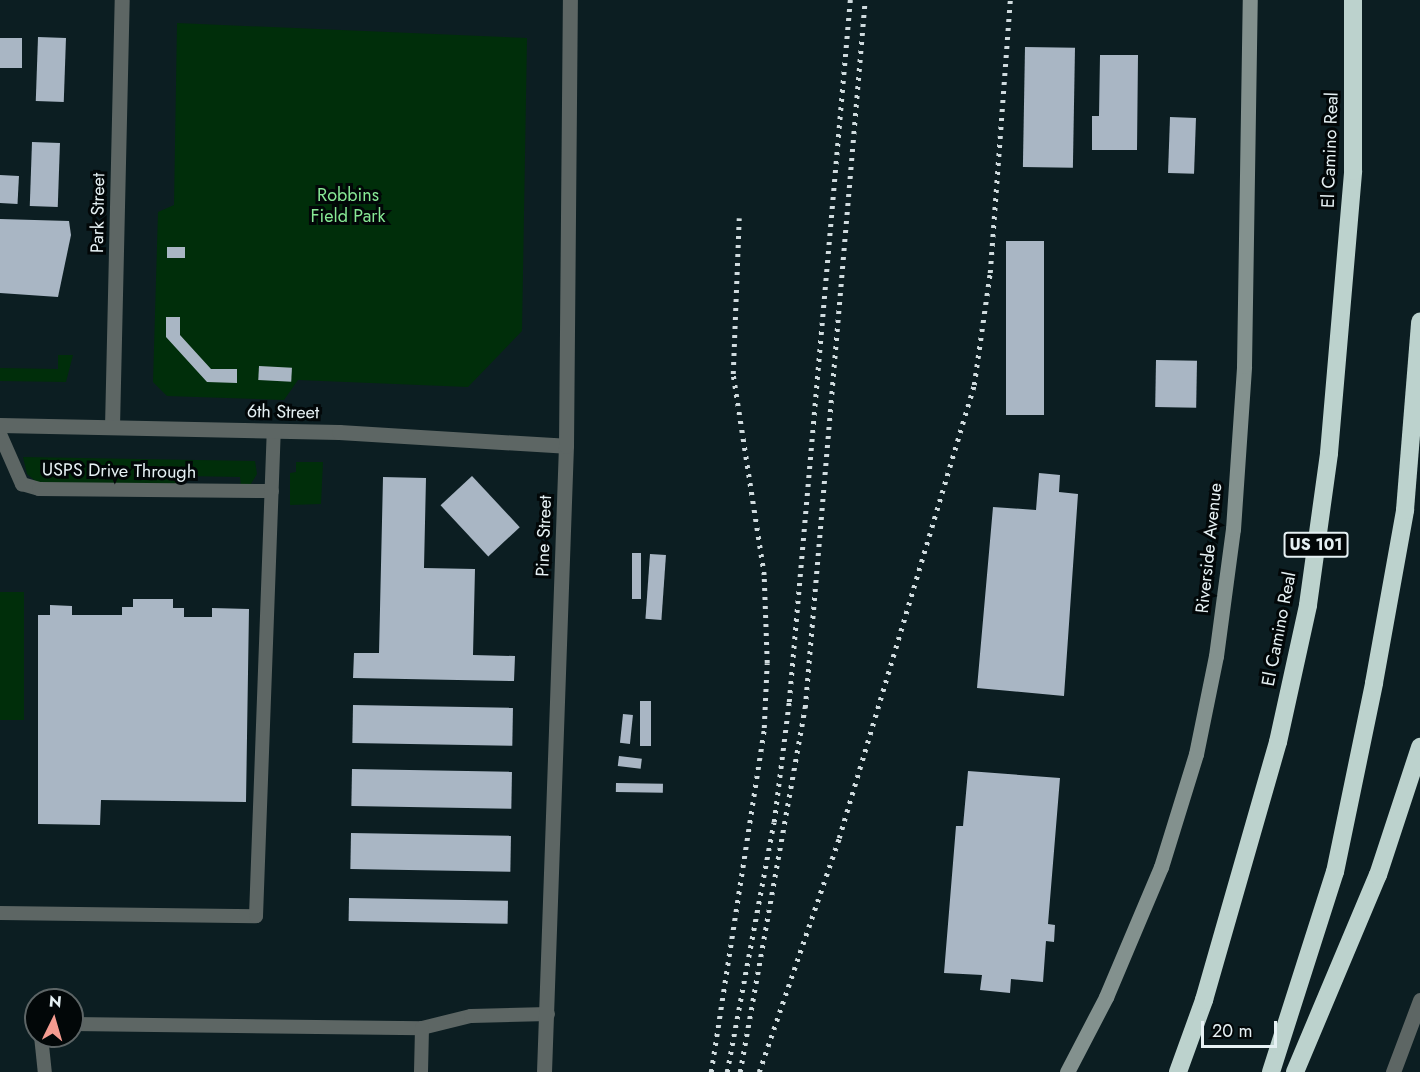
<!DOCTYPE html>
<style>
body{margin:0}
#map{position:relative;width:1420px;height:1072px;overflow:hidden;background:#0c1e22;font-family:Jost,sans-serif}
div>[style]{position:absolute}
.green>*{inset:0;background:#002e0a;transform-origin:0 0}
.building>*{inset:0;background:#a9b6c4;transform-origin:0 0}
.service>*{height:14px;margin:-7px;padding:0 7px;transform-origin:7px;border-radius:7px;background:#5d6664}
.minor>*{height:15px;margin:-7.5px;padding:0 7.5px;transform-origin:7.5px;border-radius:7.5px;background:#5d6664}
.tertiary>*{height:15px;margin:-7.5px;padding:0 7.5px;transform-origin:7.5px;border-radius:7.5px;background:#5d6664}
.secondary>*{height:15px;margin:-7.5px;padding:0 7.5px;transform-origin:7.5px;border-radius:7.5px;background:#83918e}
.motorway>*{height:18px;margin:-9px;padding:0 9px;transform-origin:9px;border-radius:9px;background:#bcd2cd}
.rail>*{height:4.5px;margin-top:-2.25px;transform-origin:0;background:repeating-linear-gradient(90deg,#d0dbde 0 3px,transparent 0 9px)}
span{translate:-50% -50%;white-space:nowrap;text-align:center;line-height:1.15;-webkit-text-stroke:6px #020708;paint-order:stroke}
.shield-label span{padding:2px 4px;background:#020708;border:2px solid;border-radius:4px;-webkit-text-stroke-width:0}
.shield-label{font-size:16px;color:#e6f1f4;font-weight:700}
.street-label{font-size:18px;color:#e6f1f4}
.park-label{font-size:18px;color:#87e895}
.north{position:absolute;left:24px;top:988px;width:60px;height:60px;box-sizing:border-box;background:#020708;border:2px solid #5d6566;border-radius:50%;rotate:5deg;font-size:16px;font-weight:700;line-height:24px;text-align:center;color:#e6f1f4}
.north::after{content:'';display:block;margin:auto;width:21px;height:27px;background:#f59c91;clip-path:polygon(50% 0,100% 100%,50% 72%,0 100%)}
.scale{position:absolute;left:1201px;top:1021px;width:76px;height:27px;box-sizing:border-box;border:3px solid #e6f1f4;border-top:0;padding-left:8px;font-size:18px;line-height:21px;white-space:nowrap;color:#e6f1f4;-webkit-text-stroke:4px #020708;paint-order:stroke}
</style>
<div id="map">
<div class="green">
<div style="clip-path:polygon(177px 23px,527px 38px,522px 331px,468px 387px,298px 380px,284px 400px,167px 396px,153px 382px,158px 212px,174px 205px)"></div>
<div style="clip-path:polygon(58px 355px,73px 355px,66px 382px,0 381px,0 368px,58px 369px)"></div>
<div style="clip-path:polygon(23px 457px,255px 461px,257px 474px,249px 487px,241px 486px,240px 477px,185px 476px,184px 486px,39px 484px,27px 474px)"></div>
<div style="clip-path:polygon(296px 462px,323px 462px,321px 504px,290px 505px,290px 473px,296px 472px)"></div>
<div style="left:0;top:592px;width:24px;height:128px"></div>
</div>
<div class="building">
<div style="left:38px;top:37px;width:28px;height:64px;rotate:2deg"></div>
<div style="left:0;top:38px;width:22px;height:30px"></div>
<div style="left:1025px;top:47px;width:50px;height:120px;rotate:1deg"></div>
<div style="clip-path:polygon(1100px 55px,1138px 55px,1137px 150px,1092px 150px,1092px 116px,1099px 116px)"></div>
<div style="left:1170px;top:117px;width:26px;height:56px;rotate:2deg"></div>
<div style="left:32px;top:142px;width:28px;height:64px;rotate:2deg"></div>
<div style="left:0;top:175px;width:19px;height:28px;rotate:3deg"></div>
<div style="clip-path:polygon(0 219px,69px 221px,71px 235px,58px 297px,0 293px)"></div>
<div style="left:1006px;top:241px;width:38px;height:174px"></div>
<div style="left:167px;top:247px;width:18px;height:11px"></div>
<div style="clip-path:polygon(166px 317px,180px 317px,180px 335px,211px 369px,237px 369px,237px 383px,207px 382px,166px 337px)"></div>
<div style="left:1156px;top:360px;width:41px;height:47px;rotate:1deg"></div>
<div style="left:259px;top:366px;width:33px;height:14px;rotate:3deg"></div>
<div style="clip-path:polygon(1039px 473px,1060px 475px,1059px 492px,1078px 494px,1064px 696px,977px 688px,993px 507px,1036px 510px)"></div>
<div style="left:472px;top:476px;width:70px;height:43px;rotate:47deg"></div>
<div style="clip-path:polygon(383px 477px,426px 478px,424px 568px,475px 569px,473px 655px,515px 656px,514px 681px,353px 678px,354px 653px,379px 653px)"></div>
<div style="left:632px;top:553px;width:9px;height:46px"></div>
<div style="left:650px;top:554px;width:16px;height:65px;rotate:4deg"></div>
<div style="clip-path:polygon(133px 599px,173px 599px,173px 608px,184px 608px,184px 617px,212px 617px,212px 608px,249px 609px,246px 802px,101px 800px,100px 825px,38px 824px,38px 615px,50px 615px,50px 605px,72px 606px,72px 615px,122px 615px,122px 607px,133px 607px)"></div>
<div style="left:640px;top:701px;width:11px;height:45px"></div>
<div style="left:353px;top:705px;width:160px;height:38px;rotate:1deg"></div>
<div style="left:623px;top:714px;width:10px;height:29px;rotate:6deg"></div>
<div style="left:619px;top:756px;width:23px;height:10px;rotate:7deg"></div>
<div style="left:352px;top:769px;width:160px;height:37px;rotate:1deg"></div>
<div style="clip-path:polygon(968px 771px,1060px 778px,1048px 924px,1055px 925px,1054px 942px,1046px 941px,1043px 982px,1011px 979px,1010px 993px,980px 990px,982px 975px,944px 973px,956px 826px,963px 826px)"></div>
<div style="left:616px;top:783px;width:47px;height:9px;rotate:1deg"></div>
<div style="left:351px;top:833px;width:160px;height:36px;rotate:1deg"></div>
<div style="left:349px;top:898px;width:159px;height:23px;rotate:1deg"></div>
</div>
<div class="service">
<div style="left:0;top:434px;width:55px;rotate:66.3deg"></div>
<div style="left:22px;top:484px;width:18px;rotate:16deg"></div>
<div style="left:39px;top:489px;width:233px;rotate:0.5deg"></div>
<div style="left:0;top:913px;width:256px;rotate:0.7deg"></div>
<div style="left:256px;top:916px;width:485px;rotate:-87.9deg"></div>
<div style="left:72px;top:1024px;width:350px;rotate:0.7deg"></div>
<div style="left:422px;top:1028px;width:50px;rotate:-13.8deg"></div>
<div style="left:471px;top:1016px;width:77px;rotate:-1.5deg"></div>
<div style="left:41px;top:1036px;width:36px;rotate:84deg"></div>
<div style="left:421px;top:1072px;width:44px;rotate:-88.7deg"></div>
</div>
<div class="minor">
<div style="left:112px;top:427px;width:427px;rotate:-88.7deg"></div>
<div style="left:1393px;top:1072px;width:77px;rotate:-69.4deg"></div>
</div>
<div class="tertiary">
<div style="left:0;top:425px;width:339px;rotate:1.2deg"></div>
<div style="left:339px;top:432px;width:227px;rotate:3.5deg"></div>
<div style="left:544px;top:1072px;width:626px;rotate:-87.99deg"></div>
<div style="left:566px;top:446px;width:446px;rotate:-89.5deg"></div>
</div>
<div class="secondary">
<div style="left:1067px;top:1072px;width:85px;rotate:-62.5deg"></div>
<div style="left:1106px;top:997px;width:141px;rotate:-67.1deg"></div>
<div style="left:1161px;top:867px;width:118px;rotate:-72.8deg"></div>
<div style="left:1196px;top:754px;width:100px;rotate:-78.5deg"></div>
<div style="left:1216px;top:656px;width:128px;rotate:-82.4deg"></div>
<div style="left:1233px;top:529px;width:163px;rotate:-86.1deg"></div>
<div style="left:1244px;top:366px;width:366px;rotate:-89.1deg"></div>
</div>
<div class="motorway">
<div style="left:1178px;top:1072px;width:77px;rotate:-70.1deg"></div>
<div style="left:1204px;top:1000px;width:268px;rotate:-74deg"></div>
<div style="left:1278px;top:742px;width:140px;rotate:-77.6deg"></div>
<div style="left:1308px;top:605px;width:153px;rotate:-82.1deg"></div>
<div style="left:1329px;top:453px;width:283px;rotate:-85.1deg"></div>
<div style="left:1353px;top:171px;width:171px;rotate:-90deg"></div>
<div style="left:1271px;top:1072px;width:210px;rotate:-72.3deg"></div>
<div style="left:1335px;top:872px;width:193px;rotate:-78.3deg"></div>
<div style="left:1374px;top:683px;width:176px;rotate:-79.8deg"></div>
<div style="left:1405px;top:510px;width:189px;rotate:-85.4deg"></div>
<div style="left:1295px;top:1072px;width:214px;rotate:-67.2deg"></div>
<div style="left:1378px;top:875px;width:135px;rotate:-71.8deg"></div>
</div>
<div class="rail">
<div style="left:711px;top:1072px;width:348px;rotate:-81.2deg"></div>
<div style="left:764px;top:728px;width:65px;rotate:-87.4deg"></div>
<div style="left:767px;top:663px;width:88px;rotate:-92deg"></div>
<div style="left:764px;top:575px;width:203px;rotate:-98.8deg"></div>
<div style="left:733px;top:374px;width:156px;rotate:-87.8deg"></div>
<div style="left:727px;top:1072px;width:254px;rotate:-79.4deg"></div>
<div style="left:774px;top:822px;width:121px;rotate:-82.9deg"></div>
<div style="left:789px;top:702px;width:705px;rotate:-85.03deg"></div>
<div style="left:740px;top:1072px;width:370px;rotate:-79.9deg"></div>
<div style="left:805px;top:708px;width:711px;rotate:-85.16deg"></div>
<div style="left:759px;top:1072px;width:247px;rotate:-71.1deg"></div>
<div style="left:839px;top:838px;width:473px;rotate:-73.4deg"></div>
<div style="left:974px;top:385px;width:113px;rotate:-81.9deg"></div>
<div style="left:990px;top:273px;width:274px;rotate:-85.8deg"></div>
</div>
<div class="shield-label">
<span style="left:1316px;top:545px">US 101</span>
</div>
<div class="street-label">
<span style="left:1330px;top:150px;rotate:-88deg">El Camino Real</span>
<span style="left:98px;top:213px;rotate:-89deg">Park Street</span>
<span style="left:283px;top:412px;rotate:1deg">6th Street</span>
<span style="left:119px;top:471px;rotate:1deg">USPS Drive Through</span>
<span style="left:544px;top:536px;rotate:-88deg">Pine Street</span>
<span style="left:1209px;top:548px;rotate:-84deg">Riverside Avenue</span>
<span style="left:1279px;top:629px;rotate:-79deg">El Camino Real</span>
</div>
<div class="park-label">
<span style="left:348px;top:206px">Robbins<br>Field Park</span>
</div>
<div class="north">N</div>
<div class="scale">20 m</div>
</div>
